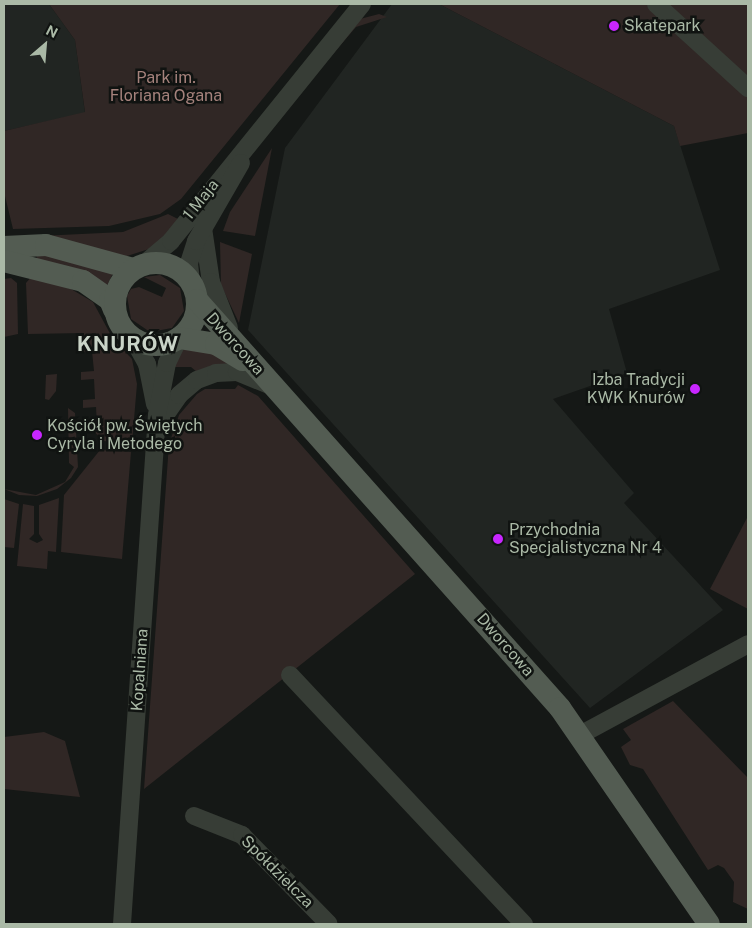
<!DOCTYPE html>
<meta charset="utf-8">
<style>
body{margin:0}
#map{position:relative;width:752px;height:928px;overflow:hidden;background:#151816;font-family:"Public Sans",sans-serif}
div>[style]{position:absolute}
.built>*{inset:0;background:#212522}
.green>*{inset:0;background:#302725}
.minor>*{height:18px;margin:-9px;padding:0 9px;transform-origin:9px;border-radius:9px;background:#373d36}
.major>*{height:22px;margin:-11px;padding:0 11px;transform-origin:11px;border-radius:11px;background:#535c52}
.major>.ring{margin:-11px;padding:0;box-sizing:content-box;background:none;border:22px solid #535c52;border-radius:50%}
.dots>*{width:14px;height:14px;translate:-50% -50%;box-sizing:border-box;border:2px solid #101311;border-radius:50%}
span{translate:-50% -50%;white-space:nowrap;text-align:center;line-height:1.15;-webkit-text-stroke:5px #101311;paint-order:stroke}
.poi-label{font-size:16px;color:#aab9a6}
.left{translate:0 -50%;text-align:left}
.right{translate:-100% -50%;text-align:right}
.park-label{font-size:16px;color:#a5827c}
.street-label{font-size:16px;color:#aab9a6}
.district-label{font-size:21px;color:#cad4c8;font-weight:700;letter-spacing:1px}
.frame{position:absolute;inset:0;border:5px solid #aab9a6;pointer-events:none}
.north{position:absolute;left:20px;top:20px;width:50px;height:50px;-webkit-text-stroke:4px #101311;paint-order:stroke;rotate:27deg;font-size:14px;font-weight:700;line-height:20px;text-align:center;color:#aab9a6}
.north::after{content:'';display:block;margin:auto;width:18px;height:22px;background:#aab9a6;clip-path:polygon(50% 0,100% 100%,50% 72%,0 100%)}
</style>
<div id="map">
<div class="built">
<div style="clip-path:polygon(4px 4px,49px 4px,75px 40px,85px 113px,4px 131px)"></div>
<div style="clip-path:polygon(392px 4px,439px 4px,674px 126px,720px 270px,609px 309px,627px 373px,553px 399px,634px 493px,624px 503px,723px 610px,590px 708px,248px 330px,285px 148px)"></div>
</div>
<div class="green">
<div style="clip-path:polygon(49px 4px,340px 4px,181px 199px,160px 214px,109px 226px,13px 229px,4px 192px,4px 131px,85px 112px,75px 40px)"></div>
<div style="clip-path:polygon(439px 4px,748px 4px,748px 133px,680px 146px,674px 126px)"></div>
<div style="clip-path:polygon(379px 14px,387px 17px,356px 27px,320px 69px,360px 19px)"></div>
<div style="clip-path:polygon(272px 148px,255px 236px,223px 231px,230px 212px)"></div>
<div style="clip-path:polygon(168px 214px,178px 219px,155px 247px,121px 258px,40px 236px,123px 232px)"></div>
<div style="clip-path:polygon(220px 242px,252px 254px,239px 323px,221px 285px)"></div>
<div style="clip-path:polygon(36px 251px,113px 273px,106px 288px,37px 261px)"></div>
<div style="clip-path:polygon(160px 275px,180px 288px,184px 311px,172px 328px,150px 332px,131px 319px,127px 296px,131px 289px,139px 287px,162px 297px,166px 288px,144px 277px)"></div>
<div style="clip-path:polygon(32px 276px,71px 289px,93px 302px,113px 339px,132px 359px,137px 384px,132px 443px,103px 441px,89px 426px,97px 425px,96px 407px,83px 408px,83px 400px,95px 399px,94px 379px,81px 380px,81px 372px,94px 371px,92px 351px,80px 352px,84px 333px,28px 334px,26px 283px)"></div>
<div style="clip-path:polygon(11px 278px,17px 283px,18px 334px,4px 337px,4px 279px)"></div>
<div style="clip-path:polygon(194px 346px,234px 363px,198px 373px,191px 367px,171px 367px,181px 350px)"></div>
<div style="clip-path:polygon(57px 374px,56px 391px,49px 400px,45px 399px,46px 375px)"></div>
<div style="clip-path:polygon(238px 385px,258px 396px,415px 574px,144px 789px,169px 444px,179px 415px,197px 394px,205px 389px,235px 389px)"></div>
<div style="clip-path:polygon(68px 408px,75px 413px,78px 467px,71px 478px,57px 489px,37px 496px,19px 495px,4px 489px,36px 495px,65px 482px,74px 467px,69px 463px)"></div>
<div style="clip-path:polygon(100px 450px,131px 452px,122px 559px,61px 552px,64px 495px)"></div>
<div style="clip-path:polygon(59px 498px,56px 552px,48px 551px,47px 569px,17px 566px,23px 504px,34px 506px,34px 534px,29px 539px,37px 543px,43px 540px,39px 534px,39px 505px)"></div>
<div style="clip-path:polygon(4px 499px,19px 504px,14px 548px,4px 547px)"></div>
<div style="clip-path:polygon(748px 516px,748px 609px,710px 589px)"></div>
<div style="clip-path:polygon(673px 701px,748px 778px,748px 917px,747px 918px,748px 909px,733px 902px,734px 882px,724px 868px,718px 865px,708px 870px,643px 769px,630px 765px,621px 747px,631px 740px,623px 729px)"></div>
<div style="clip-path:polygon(44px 732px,65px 741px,80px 797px,4px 789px,4px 737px)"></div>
</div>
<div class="minor">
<div style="left:656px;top:4px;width:125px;rotate:42.4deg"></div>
<div style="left:203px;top:228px;width:55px;rotate:81.6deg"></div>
<div style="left:211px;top:282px;width:49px;rotate:68.6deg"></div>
<div style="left:144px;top:264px;width:35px;rotate:-40deg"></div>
<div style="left:171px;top:241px;width:304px;rotate:-51.1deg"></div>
<div style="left:191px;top:282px;width:19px;rotate:-96deg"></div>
<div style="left:189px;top:263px;width:23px;rotate:-72deg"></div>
<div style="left:196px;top:241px;width:90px;rotate:-60deg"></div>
<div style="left:132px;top:337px;width:31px;rotate:61deg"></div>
<div style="left:147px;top:364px;width:41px;rotate:78.7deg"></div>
<div style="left:159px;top:424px;width:35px;rotate:-55deg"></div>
<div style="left:179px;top:395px;width:23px;rotate:-40deg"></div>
<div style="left:197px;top:380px;width:20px;rotate:-20deg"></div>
<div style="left:216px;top:373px;width:21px;rotate:-3deg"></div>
<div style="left:237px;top:372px;width:37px;rotate:22deg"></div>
<div style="left:290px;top:675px;width:342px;rotate:46.8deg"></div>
<div style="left:580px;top:735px;width:191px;rotate:-28.4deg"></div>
<div style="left:194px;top:816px;width:52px;rotate:21.6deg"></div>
<div style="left:242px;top:835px;width:124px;rotate:45.7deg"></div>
<div style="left:122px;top:924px;width:510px;rotate:-86.07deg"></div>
<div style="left:157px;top:415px;width:53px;rotate:-79.1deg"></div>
<div style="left:167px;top:363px;width:28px;rotate:-64deg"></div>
</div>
<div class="major">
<div style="left:4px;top:247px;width:42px;rotate:-2.7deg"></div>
<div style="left:46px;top:245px;width:90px;rotate:15.4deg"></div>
<div style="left:4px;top:261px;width:81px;rotate:14.2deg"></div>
<div style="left:83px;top:281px;width:33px;rotate:35deg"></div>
<div style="left:110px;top:300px;width:11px;rotate:68deg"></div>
<div class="ring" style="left:115px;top:263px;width:60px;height:60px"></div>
<div style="left:197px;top:300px;width:546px;rotate:48.34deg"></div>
<div style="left:560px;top:708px;width:262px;rotate:55.4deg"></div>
<div style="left:179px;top:338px;width:37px;rotate:9deg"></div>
<div style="left:216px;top:344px;width:31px;rotate:31deg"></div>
</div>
<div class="dots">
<div style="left:614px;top:26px;background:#c826ff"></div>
<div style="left:695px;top:389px;background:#c826ff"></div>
<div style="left:37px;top:435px;background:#c826ff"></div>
<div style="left:498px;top:539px;background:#c826ff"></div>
</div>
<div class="poi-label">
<span class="left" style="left:624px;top:26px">Skatepark</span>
<span class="right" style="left:685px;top:389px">Izba Tradycji<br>KWK Knurów</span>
<span class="left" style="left:47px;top:435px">Kościół pw. Świętych<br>Cyryla i Metodego</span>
<span class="left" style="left:509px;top:539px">Przychodnia<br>Specjalistyczna Nr 4</span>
</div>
<div class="park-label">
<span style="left:166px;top:87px">Park im.<br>Floriana Ogana</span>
</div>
<div class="street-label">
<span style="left:201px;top:200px;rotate:-51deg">1 Maja</span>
<span style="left:235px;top:344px;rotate:48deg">Dworcowa</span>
<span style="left:505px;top:645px;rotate:49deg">Dworcowa</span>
<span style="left:140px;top:670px;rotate:-86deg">Kopalniana</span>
<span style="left:277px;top:872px;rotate:45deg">Spółdzielcza</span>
</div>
<div class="district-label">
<span style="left:128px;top:344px">KNURÓW</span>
</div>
<div class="frame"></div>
<div class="north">N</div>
</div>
